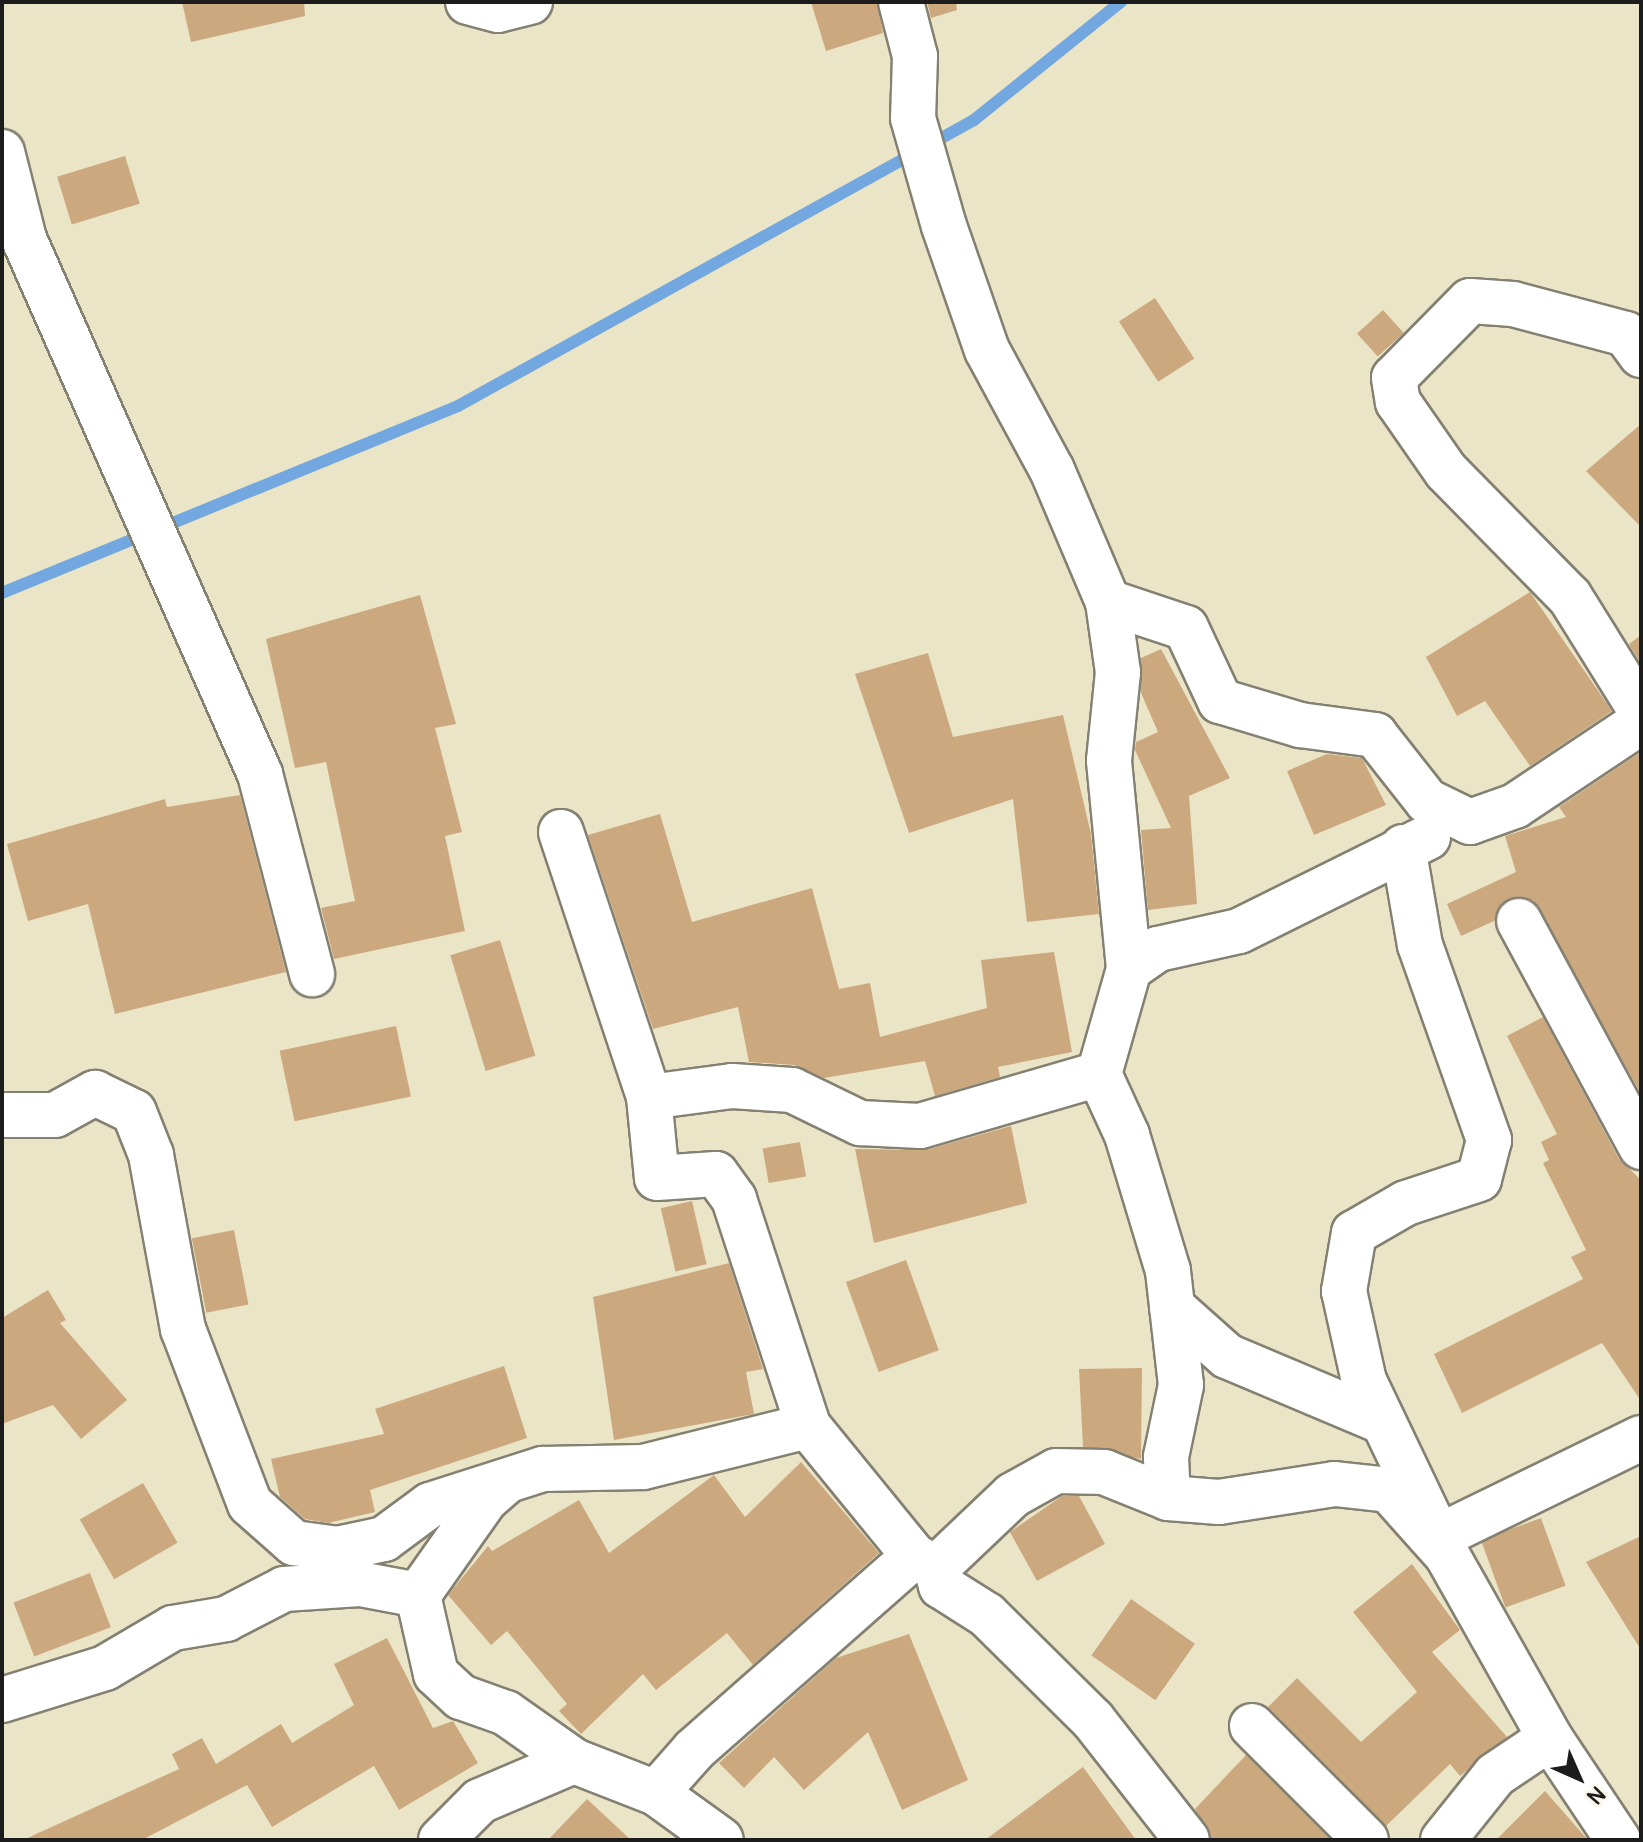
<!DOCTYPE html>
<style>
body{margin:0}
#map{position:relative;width:1643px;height:1842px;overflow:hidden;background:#ebe5c7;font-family:Pangolin,sans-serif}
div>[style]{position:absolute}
.stream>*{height:12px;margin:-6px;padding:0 6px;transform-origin:6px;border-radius:6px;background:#73a7e0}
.building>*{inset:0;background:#cca87f;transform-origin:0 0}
.roads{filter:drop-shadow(2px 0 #848072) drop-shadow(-2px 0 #848072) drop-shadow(0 2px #848072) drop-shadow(0 -2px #848072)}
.minor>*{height:44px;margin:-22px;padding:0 22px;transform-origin:22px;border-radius:22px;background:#fff}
span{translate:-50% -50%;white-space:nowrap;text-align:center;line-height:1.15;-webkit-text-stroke:6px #fbf7ec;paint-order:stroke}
.frame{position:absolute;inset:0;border:4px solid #1c1c1c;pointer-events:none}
.north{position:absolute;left:1539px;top:1738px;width:80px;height:80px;-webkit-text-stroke:6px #fbf7ec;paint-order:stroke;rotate:135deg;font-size:22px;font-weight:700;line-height:32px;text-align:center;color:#1c1c1c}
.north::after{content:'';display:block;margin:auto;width:28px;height:36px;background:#1c1c1c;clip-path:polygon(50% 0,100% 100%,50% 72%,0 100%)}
</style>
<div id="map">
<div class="stream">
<div style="left:2px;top:593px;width:493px;rotate:-22.3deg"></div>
<div style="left:458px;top:406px;width:590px;rotate:-29deg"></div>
<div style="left:974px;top:120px;width:189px;rotate:-38.8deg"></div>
</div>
<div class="building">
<div style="clip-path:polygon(182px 2px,304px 2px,305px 16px,191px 42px)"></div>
<div style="clip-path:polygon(811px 2px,877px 2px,883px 33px,826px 51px)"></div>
<div style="clip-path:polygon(927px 2px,956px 2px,957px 10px,931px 18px)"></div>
<div style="left:125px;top:156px;width:50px;height:71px;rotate:73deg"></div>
<div style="left:1155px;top:298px;width:72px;height:43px;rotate:57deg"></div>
<div style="left:1383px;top:310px;width:31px;height:35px;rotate:48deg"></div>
<div style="clip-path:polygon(1641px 424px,1641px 527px,1586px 471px)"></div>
<div style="clip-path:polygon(1530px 592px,1612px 711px,1530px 766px,1485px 701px,1457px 716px,1426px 657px)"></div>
<div style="clip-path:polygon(420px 595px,456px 724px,435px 728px,462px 832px,445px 836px,465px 931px,334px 959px,321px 908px,355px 901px,326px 762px,295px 768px,266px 639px)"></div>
<div style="clip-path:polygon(1641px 635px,1641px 664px,1629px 644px)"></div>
<div style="clip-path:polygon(1161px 649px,1230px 778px,1189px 796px,1197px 904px,1148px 910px,1141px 830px,1171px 828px,1135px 750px,1136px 742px,1158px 732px,1141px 693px,1141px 658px)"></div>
<div style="clip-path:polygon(928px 653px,953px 737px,1063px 715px,1091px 834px,1099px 914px,1027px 922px,1013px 799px,909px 833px,855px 674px)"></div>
<div style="clip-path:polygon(1641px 752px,1641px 1094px,1533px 900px,1508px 899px,1494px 921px,1461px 936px,1447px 904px,1516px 872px,1505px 836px,1566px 817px,1559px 807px)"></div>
<div style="clip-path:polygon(1327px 754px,1362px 758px,1386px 805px,1314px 835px,1287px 771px)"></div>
<div style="clip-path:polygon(240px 795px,286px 972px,115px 1014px,88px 904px,28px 921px,7px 844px,165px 799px,167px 807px)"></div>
<div style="clip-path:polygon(660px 814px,692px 922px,812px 888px,839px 989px,870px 983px,880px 1037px,987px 1008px,981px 960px,1054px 952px,1072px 1052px,998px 1067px,1000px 1077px,935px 1096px,925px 1061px,824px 1078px,794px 1065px,749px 1062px,738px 1007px,653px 1029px,588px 835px)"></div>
<div style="left:500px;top:940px;width:121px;height:52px;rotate:73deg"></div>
<div style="clip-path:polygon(1543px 1017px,1619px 1159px,1641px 1180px,1641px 1401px,1602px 1343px,1462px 1413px,1434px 1354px,1583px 1279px,1571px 1257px,1586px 1250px,1543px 1163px,1549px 1160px,1541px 1142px,1557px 1134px,1507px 1036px)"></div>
<div style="left:396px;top:1026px;width:72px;height:119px;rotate:78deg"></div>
<div style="clip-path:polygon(1011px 1126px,1027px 1203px,874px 1243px,855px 1149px,926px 1150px)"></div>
<div style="left:800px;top:1142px;width:35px;height:38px;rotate:80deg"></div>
<div style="left:692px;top:1201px;width:65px;height:32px;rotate:77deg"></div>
<div style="left:234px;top:1230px;width:76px;height:43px;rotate:79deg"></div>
<div style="left:906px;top:1260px;width:96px;height:64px;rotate:70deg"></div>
<div style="clip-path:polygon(729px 1263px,763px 1369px,746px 1372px,754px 1414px,614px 1440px,593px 1297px)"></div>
<div style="clip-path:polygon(48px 1290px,66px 1320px,60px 1323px,127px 1400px,81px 1439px,53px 1405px,2px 1424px,2px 1318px)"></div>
<div style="clip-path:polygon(504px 1366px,527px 1438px,370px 1490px,375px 1512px,328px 1523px,305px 1519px,280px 1497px,271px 1459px,384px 1434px,375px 1409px)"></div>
<div style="clip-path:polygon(1142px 1368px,1141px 1459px,1083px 1447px,1079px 1369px)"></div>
<div style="clip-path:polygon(801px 1462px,879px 1553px,753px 1665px,727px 1633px,656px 1690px,643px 1674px,581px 1734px,559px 1711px,567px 1704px,507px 1631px,491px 1645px,448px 1595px,488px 1546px,492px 1551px,579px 1500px,609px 1553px,714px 1475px,745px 1517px)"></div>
<div style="left:143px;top:1483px;width:69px;height:73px;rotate:60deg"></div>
<div style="clip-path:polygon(1062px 1496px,1079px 1496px,1105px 1544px,1037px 1581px,1010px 1532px)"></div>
<div style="left:1541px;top:1518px;width:72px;height:64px;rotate:70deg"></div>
<div style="clip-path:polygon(1641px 1536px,1641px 1650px,1586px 1562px)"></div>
<div style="clip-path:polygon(1412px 1564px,1460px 1630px,1432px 1652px,1507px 1737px,1460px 1776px,1450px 1764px,1386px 1826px,1268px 1707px,1297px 1678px,1361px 1742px,1417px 1692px,1353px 1612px)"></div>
<div style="left:90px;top:1573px;width:58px;height:82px;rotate:69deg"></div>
<div style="left:1131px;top:1599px;width:78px;height:69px;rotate:35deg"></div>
<div style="clip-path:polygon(909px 1634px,968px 1780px,902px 1810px,868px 1732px,804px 1790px,774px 1757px,744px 1788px,719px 1763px,836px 1658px)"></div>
<div style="clip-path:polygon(387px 1638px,433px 1728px,453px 1721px,478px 1763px,399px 1810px,374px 1766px,272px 1827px,247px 1785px,142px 1840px,23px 1840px,179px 1769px,172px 1754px,202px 1738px,216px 1764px,281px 1724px,292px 1743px,354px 1705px,334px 1664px)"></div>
<div style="clip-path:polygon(1246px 1755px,1331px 1840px,1211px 1840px,1195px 1809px)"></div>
<div style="clip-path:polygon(1083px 1767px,1136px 1840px,985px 1840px)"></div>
<div style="clip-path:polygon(1545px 1791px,1588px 1840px,1496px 1840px)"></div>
<div style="clip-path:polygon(587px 1799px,631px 1840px,548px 1840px)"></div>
</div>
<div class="roads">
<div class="minor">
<div style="left:468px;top:2px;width:31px;rotate:15deg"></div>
<div style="left:498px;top:10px;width:33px;rotate:-14deg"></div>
<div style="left:901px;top:2px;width:56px;rotate:75.5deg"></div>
<div style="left:915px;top:56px;width:62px;rotate:91.8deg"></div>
<div style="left:913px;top:118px;width:112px;rotate:74deg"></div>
<div style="left:944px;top:226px;width:131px;rotate:70.9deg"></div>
<div style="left:987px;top:350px;width:136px;rotate:61.6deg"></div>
<div style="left:1052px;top:470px;width:143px;rotate:67deg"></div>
<div style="left:1108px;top:602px;width:71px;rotate:81.9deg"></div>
<div style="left:1118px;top:672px;width:89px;rotate:95.8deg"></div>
<div style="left:1109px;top:761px;width:209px;rotate:84.5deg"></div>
<div style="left:1129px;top:969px;width:109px;rotate:105.9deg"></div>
<div style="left:1099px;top:1074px;width:67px;rotate:65.3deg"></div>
<div style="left:1127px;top:1135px;width:142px;rotate:73.2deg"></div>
<div style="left:1168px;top:1271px;width:115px;rotate:83.5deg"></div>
<div style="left:1181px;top:1385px;width:74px;rotate:101.8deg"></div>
<div style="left:1166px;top:1457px;width:41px;rotate:87.2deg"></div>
<div style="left:2px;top:152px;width:90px;rotate:75.8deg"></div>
<div style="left:24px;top:239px;width:585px;rotate:66.2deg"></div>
<div style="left:260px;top:774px;width:207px;rotate:75.4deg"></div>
<div style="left:1641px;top:355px;width:26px;rotate:-126deg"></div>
<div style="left:1626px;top:334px;width:117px;rotate:-165.1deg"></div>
<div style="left:1513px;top:304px;width:43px;rotate:-176deg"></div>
<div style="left:1470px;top:301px;width:108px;rotate:134.6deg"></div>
<div style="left:1394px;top:378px;width:24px;rotate:81deg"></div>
<div style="left:1398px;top:402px;width:84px;rotate:55.2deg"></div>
<div style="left:1446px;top:471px;width:177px;rotate:45.5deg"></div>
<div style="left:1570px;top:597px;width:134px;rotate:58.1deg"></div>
<div style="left:1108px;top:602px;width:82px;rotate:18.4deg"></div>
<div style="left:1186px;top:628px;width:81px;rotate:65deg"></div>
<div style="left:1220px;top:701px;width:84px;rotate:16.7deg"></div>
<div style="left:1300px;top:725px;width:76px;rotate:7.6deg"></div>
<div style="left:1375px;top:735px;width:84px;rotate:51.8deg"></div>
<div style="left:1427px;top:801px;width:48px;rotate:26deg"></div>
<div style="left:1470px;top:822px;width:48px;rotate:-19.6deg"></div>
<div style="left:1515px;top:806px;width:151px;rotate:-33.7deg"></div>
<div style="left:561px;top:832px;width:279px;rotate:71.6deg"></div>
<div style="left:649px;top:1097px;width:81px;rotate:84.4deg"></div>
<div style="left:657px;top:1178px;width:59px;rotate:-3.9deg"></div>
<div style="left:716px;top:1174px;width:31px;rotate:54deg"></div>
<div style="left:734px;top:1199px;width:239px;rotate:71.9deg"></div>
<div style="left:808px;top:1426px;width:168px;rotate:50.8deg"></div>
<div style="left:914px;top:1556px;width:25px;rotate:29deg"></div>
<div style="left:936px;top:1568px;width:19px;rotate:74deg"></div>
<div style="left:941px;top:1586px;width:54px;rotate:32.2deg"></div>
<div style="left:987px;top:1615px;width:149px;rotate:44.7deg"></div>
<div style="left:1093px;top:1720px;width:152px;rotate:51.9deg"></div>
<div style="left:1403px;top:847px;width:99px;rotate:80.2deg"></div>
<div style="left:1420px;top:945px;width:207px;rotate:70.5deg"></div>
<div style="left:1489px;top:1140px;width:40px;rotate:104.4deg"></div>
<div style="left:1479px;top:1179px;width:77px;rotate:161.8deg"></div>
<div style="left:1406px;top:1203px;width:60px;rotate:150deg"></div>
<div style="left:1354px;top:1233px;width:59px;rotate:99.8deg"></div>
<div style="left:1344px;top:1291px;width:92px;rotate:77.5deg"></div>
<div style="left:1364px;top:1381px;width:151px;rotate:64.5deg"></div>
<div style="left:1519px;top:921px;width:257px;rotate:61.6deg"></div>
<div style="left:1129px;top:969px;width:35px;rotate:-35deg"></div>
<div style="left:1158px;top:949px;width:83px;rotate:-12.5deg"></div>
<div style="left:1239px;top:931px;width:211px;rotate:-26.4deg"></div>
<div style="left:649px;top:1097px;width:84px;rotate:-7.5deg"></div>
<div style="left:732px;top:1086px;width:60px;rotate:3.8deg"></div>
<div style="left:792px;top:1090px;width:76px;rotate:25.9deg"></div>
<div style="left:860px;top:1123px;width:60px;rotate:2.9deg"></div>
<div style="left:920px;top:1126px;width:186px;rotate:-16.2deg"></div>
<div style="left:2px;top:1115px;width:53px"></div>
<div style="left:55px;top:1115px;width:46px;rotate:-28.8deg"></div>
<div style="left:95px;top:1093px;width:43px;rotate:26deg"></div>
<div style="left:134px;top:1112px;width:46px;rotate:68.4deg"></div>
<div style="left:151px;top:1155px;width:177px;rotate:79.6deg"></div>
<div style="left:183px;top:1329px;width:187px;rotate:69.1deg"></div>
<div style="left:250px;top:1504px;width:59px;rotate:41.6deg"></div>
<div style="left:294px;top:1543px;width:43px;rotate:7.9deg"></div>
<div style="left:337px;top:1549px;width:48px;rotate:-12deg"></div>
<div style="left:384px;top:1539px;width:57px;rotate:-36.5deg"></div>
<div style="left:430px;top:1505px;width:119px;rotate:-17.7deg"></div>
<div style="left:543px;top:1469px;width:100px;rotate:-1.1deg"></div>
<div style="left:643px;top:1467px;width:170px;rotate:-14deg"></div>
<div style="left:1172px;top:1307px;width:74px;rotate:41.7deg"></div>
<div style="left:1227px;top:1356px;width:169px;rotate:22.9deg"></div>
<div style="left:1438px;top:1537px;width:226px;rotate:-26deg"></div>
<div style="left:936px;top:1568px;width:106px;rotate:-43.5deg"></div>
<div style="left:1013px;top:1495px;width:49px;rotate:-29.2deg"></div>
<div style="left:1056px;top:1471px;width:48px;rotate:1.2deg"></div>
<div style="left:1104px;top:1472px;width:69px;rotate:22.1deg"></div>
<div style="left:1168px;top:1498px;width:51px;rotate:4.5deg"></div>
<div style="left:1219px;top:1502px;width:117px;rotate:-8.8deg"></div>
<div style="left:1335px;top:1484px;width:54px;rotate:6.3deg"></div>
<div style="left:1389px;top:1490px;width:87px;rotate:48.3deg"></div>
<div style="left:1447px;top:1555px;width:210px;rotate:60.6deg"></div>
<div style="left:1550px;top:1738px;width:123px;rotate:56.3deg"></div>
<div style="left:418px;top:1595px;width:81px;rotate:77.2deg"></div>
<div style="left:436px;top:1674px;width:34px;rotate:43deg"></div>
<div style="left:461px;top:1697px;width:48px;rotate:19.6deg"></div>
<div style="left:506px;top:1713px;width:83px;rotate:35.2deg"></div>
<div style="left:574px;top:1761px;width:88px;rotate:21.3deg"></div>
<div style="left:656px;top:1793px;width:80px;rotate:35.9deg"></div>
<div style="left:2px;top:1700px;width:108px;rotate:-17.3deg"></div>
<div style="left:105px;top:1668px;width:79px;rotate:-30.5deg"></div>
<div style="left:173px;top:1628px;width:54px;rotate:-9.6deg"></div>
<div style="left:226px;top:1619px;width:65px;rotate:-27.3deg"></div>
<div style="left:284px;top:1589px;width:76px;rotate:-3.8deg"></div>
<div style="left:360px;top:1584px;width:59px;rotate:10.7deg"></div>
<div style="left:418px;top:1595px;width:116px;rotate:-54.8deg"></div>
<div style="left:485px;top:1500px;width:29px;rotate:-41deg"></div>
<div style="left:1252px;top:1726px;width:161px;rotate:45deg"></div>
<div style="left:656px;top:1793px;width:57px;rotate:-48.5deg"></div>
<div style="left:694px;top:1750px;width:293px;rotate:-41.4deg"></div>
<div style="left:441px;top:1840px;width:55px;rotate:-45deg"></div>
<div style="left:480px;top:1801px;width:102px;rotate:-23.1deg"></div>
<div style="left:1443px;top:1840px;width:83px;rotate:-51.3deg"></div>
<div style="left:1495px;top:1775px;width:66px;rotate:-33.9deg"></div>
</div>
</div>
<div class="frame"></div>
<div class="north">N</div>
</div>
